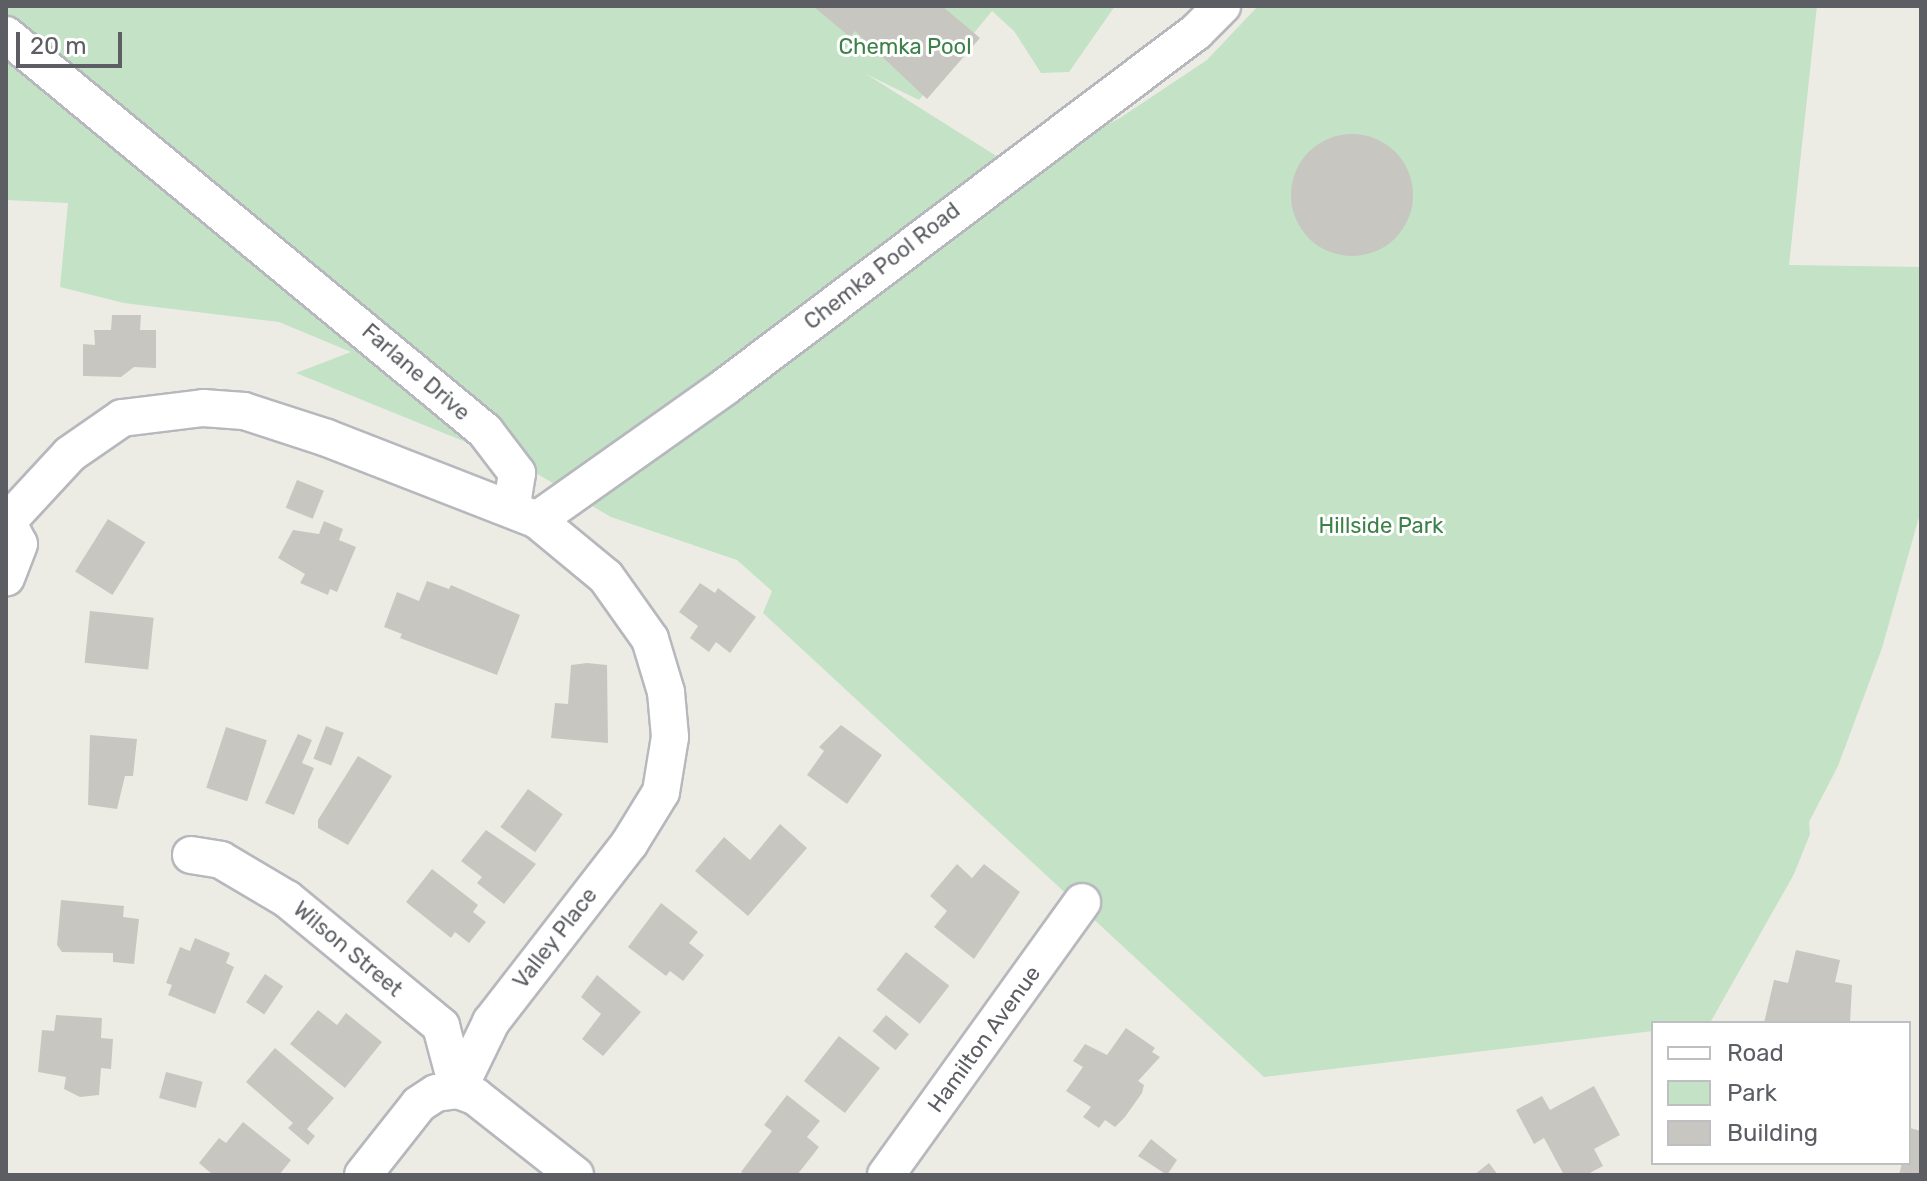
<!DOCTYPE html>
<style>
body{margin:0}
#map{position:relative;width:1927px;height:1181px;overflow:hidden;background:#edece4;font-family:Rubik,sans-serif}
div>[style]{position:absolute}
.green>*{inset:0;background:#c3e2c6}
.building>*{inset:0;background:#c8c6c0;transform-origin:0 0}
.round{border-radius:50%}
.roads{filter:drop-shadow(2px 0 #b6b8bd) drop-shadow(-2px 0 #b6b8bd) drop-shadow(0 2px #b6b8bd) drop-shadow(0 -2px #b6b8bd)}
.minor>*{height:36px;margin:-18px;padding:0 18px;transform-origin:18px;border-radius:18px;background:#fff}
span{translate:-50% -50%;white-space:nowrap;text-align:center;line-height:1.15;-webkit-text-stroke:6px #fff;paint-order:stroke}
.park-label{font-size:22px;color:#3d8048}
.street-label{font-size:22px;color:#5c5e63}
.frame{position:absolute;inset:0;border:8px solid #5c5e63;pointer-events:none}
.legend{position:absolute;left:1651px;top:1021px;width:260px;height:144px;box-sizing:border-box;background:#fff;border:2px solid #bebfc1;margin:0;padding:10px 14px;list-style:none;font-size:24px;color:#5c5e63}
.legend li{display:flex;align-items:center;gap:16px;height:40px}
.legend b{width:40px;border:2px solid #bebfc1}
.scale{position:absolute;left:16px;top:32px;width:106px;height:36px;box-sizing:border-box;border:4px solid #5c5e63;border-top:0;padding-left:10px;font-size:24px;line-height:28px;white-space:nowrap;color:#5c5e63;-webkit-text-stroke:6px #fff;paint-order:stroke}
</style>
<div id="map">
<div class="green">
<div style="clip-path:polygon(6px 6px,1115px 6px,1069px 72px,1041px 73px,1014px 31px,992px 11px,919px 100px,866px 74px,998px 157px,1089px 134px,1120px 118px,1207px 60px,1258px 6px,1817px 6px,1789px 265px,1921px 267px,1921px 510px,1882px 648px,1838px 766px,1809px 822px,1810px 834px,1794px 874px,1710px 1023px,1653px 1023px,1653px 1031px,1264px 1077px,763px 613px,772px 591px,737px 560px,611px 517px,522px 465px,296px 373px,351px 352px,279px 322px,124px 303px,60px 287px,68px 203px,6px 200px)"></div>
</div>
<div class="building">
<div style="clip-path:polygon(813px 6px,942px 6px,980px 38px,927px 99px,855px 31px,850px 37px)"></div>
<div class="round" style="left:1291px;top:134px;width:122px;height:122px"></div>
<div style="clip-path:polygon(112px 315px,141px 315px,140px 330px,156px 330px,156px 368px,134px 367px,121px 377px,83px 376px,83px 344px,95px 345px,94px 330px,111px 330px)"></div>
<div style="left:297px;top:480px;width:29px;height:30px;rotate:22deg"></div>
<div style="left:108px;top:519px;width:44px;height:62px;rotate:32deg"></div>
<div style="clip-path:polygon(324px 521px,343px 529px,339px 540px,356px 547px,337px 592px,330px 589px,328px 595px,300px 583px,305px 574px,278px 558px,293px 530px,319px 534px)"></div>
<div style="clip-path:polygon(427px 581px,449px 589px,451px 585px,520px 615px,497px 675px,400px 638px,402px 634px,384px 627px,397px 592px,419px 601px)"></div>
<div style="clip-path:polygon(700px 583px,715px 593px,718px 588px,756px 617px,730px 653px,716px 642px,709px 652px,690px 638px,698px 626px,679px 612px)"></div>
<div style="left:90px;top:611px;width:64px;height:52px;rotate:6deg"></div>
<div style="clip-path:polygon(587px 663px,607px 665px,608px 743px,551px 738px,555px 703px,568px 704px,571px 665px)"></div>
<div style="clip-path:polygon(841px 725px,882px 755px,847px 804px,807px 775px,824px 751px,819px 747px)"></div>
<div style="left:326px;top:726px;width:19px;height:35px;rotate:21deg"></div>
<div style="left:226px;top:727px;width:43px;height:64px;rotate:18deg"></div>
<div style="clip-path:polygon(298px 734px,312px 740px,302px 763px,314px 768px,294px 815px,265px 803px)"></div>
<div style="clip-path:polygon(90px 735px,137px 739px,133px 776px,125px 776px,117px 809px,88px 805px)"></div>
<div style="clip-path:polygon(358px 756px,392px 776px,348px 845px,318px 828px,318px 820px)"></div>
<div style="left:528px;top:789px;width:43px;height:47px;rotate:36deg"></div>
<div style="clip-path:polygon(780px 824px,807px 848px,748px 916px,695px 871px,724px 837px,750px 860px)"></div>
<div style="clip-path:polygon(486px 830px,536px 864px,504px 904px,477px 883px,482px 877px,461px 861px)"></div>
<div style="clip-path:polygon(957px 864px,972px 878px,984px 864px,1020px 892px,974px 959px,934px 927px,947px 911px,930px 896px)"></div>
<div style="clip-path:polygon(432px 869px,478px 905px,473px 912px,486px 922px,469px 943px,455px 932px,451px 938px,406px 902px)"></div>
<div style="clip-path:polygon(61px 900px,124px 906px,123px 917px,139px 919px,134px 964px,113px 962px,113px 953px,62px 952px,57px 945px)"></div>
<div style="clip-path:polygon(661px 903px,698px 932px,689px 943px,704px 955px,683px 981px,670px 971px,666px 976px,628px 947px)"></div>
<div style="clip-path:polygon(195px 938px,230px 953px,226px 963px,234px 967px,215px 1014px,168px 995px,172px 985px,166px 983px,180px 947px,190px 951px)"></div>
<div style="clip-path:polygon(1796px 950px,1840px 960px,1835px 982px,1852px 985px,1850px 1023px,1764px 1023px,1774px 980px,1788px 983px)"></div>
<div style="left:906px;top:952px;width:55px;height:48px;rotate:38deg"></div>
<div style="left:265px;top:974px;width:22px;height:34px;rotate:34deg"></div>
<div style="clip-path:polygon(597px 975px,641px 1012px,603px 1056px,582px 1039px,601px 1014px,581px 997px)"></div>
<div style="clip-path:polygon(318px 1010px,337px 1025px,346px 1013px,382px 1042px,345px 1088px,290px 1044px)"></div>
<div style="clip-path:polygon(56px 1015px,102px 1018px,101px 1038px,113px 1039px,111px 1069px,101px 1068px,99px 1095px,80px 1097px,64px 1089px,66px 1077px,38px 1072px,42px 1030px,54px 1031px)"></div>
<div style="left:886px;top:1015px;width:30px;height:21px;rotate:40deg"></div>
<div style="clip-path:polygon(1126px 1028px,1155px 1048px,1152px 1052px,1160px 1057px,1138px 1081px,1144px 1085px,1142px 1093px,1125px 1117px,1115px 1127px,1105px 1120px,1099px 1128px,1083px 1117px,1091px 1107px,1066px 1091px,1083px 1067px,1073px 1061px,1085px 1044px,1107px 1055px)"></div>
<div style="left:839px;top:1036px;width:52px;height:57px;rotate:38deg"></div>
<div style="clip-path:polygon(275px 1048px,334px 1098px,307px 1129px,315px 1136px,308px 1145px,288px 1128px,293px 1123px,246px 1082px)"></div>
<div style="left:166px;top:1072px;width:38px;height:27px;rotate:15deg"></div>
<div style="clip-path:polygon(1594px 1086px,1620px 1135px,1594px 1149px,1603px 1166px,1586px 1175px,1564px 1175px,1544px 1138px,1534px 1144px,1516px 1110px,1542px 1096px,1550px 1110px)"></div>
<div style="clip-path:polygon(787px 1095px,820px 1121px,807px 1137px,819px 1147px,797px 1175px,745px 1175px,741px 1172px,772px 1131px,764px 1125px)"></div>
<div style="clip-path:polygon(243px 1122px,291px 1160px,279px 1175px,213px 1175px,199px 1163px,219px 1138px,226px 1143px)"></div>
<div style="clip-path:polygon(1910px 1128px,1921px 1131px,1921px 1175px,1899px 1175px,1902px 1163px,1909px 1163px)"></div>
<div style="clip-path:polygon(1151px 1139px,1177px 1160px,1167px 1175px,1138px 1156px)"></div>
<div style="clip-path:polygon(1489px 1163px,1498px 1175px,1474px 1175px)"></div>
</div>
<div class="roads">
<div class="minor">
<div style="left:6px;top:35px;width:621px;rotate:39.58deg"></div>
<div style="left:485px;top:431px;width:53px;rotate:52.7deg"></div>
<div style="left:517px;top:473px;width:36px;rotate:99deg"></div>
<div style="left:6px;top:519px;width:28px;rotate:63deg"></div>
<div style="left:19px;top:544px;width:36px;rotate:111deg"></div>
<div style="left:537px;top:520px;width:232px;rotate:-35.3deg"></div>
<div style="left:726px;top:386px;width:588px;rotate:-36.99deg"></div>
<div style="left:1196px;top:32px;width:37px;rotate:-45deg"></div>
<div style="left:8px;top:521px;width:91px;rotate:-47.2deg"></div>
<div style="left:70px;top:454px;width:63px;rotate:-34.7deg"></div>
<div style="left:122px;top:418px;width:82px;rotate:-7deg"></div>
<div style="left:203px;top:408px;width:41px;rotate:4.2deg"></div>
<div style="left:244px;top:411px;width:87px;rotate:18deg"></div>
<div style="left:327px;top:438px;width:225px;rotate:21.3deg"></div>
<div style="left:537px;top:520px;width:89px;rotate:39.6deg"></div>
<div style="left:606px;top:577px;width:76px;rotate:54.6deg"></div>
<div style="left:650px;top:639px;width:55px;rotate:73.2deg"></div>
<div style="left:666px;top:692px;width:45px;rotate:84.9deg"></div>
<div style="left:670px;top:737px;width:56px;rotate:99.3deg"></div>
<div style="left:661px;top:792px;width:61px;rotate:121.6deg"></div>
<div style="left:629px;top:844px;width:225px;rotate:127.8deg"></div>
<div style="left:491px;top:1022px;width:76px;rotate:115.9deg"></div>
<div style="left:191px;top:855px;width:30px;rotate:9deg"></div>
<div style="left:221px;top:860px;width:77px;rotate:30.6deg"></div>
<div style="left:287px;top:899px;width:200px;rotate:39.5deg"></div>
<div style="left:441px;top:1026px;width:66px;rotate:75.1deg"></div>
<div style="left:363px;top:1175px;width:90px;rotate:-51.7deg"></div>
<div style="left:419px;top:1104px;width:20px;rotate:-33deg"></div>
<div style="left:436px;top:1093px;width:22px;rotate:-8deg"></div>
<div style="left:458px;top:1090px;width:19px;rotate:21deg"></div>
<div style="left:476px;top:1097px;width:126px;rotate:38.2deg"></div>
<div style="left:886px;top:1175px;width:336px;rotate:-54.3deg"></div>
</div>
</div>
<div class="park-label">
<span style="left:905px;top:47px">Chemka Pool</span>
<span style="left:1381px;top:526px">Hillside Park</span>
</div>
<div class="street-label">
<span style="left:882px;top:266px;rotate:-38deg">Chemka Pool Road</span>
<span style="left:416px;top:372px;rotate:41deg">Farlane Drive</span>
<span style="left:555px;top:938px;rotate:-52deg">Valley Place</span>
<span style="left:348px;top:949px;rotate:40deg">Wilson Street</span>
<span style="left:984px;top:1039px;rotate:-54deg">Hamilton Avenue</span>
</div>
<div class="frame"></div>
<ul class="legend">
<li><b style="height:10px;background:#fff"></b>Road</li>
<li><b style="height:22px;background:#c3e2c6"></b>Park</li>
<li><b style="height:22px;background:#c8c6c0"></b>Building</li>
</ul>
<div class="scale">20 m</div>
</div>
